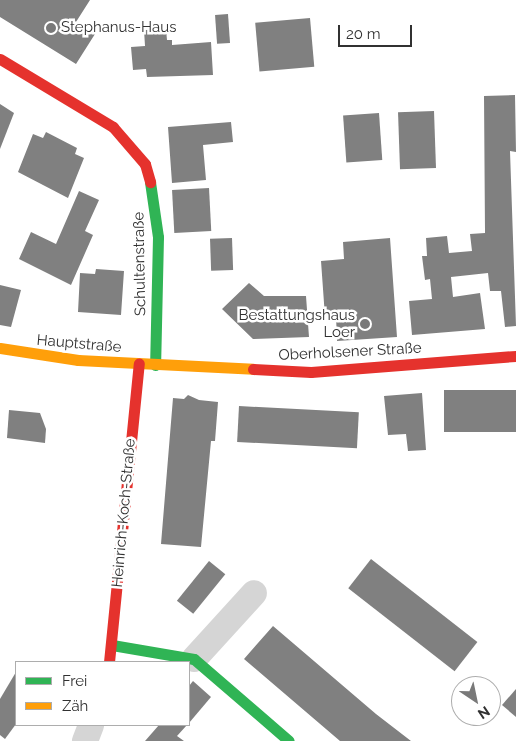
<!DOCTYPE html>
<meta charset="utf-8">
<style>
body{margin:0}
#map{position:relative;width:516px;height:741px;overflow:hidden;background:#fff;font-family:Raleway,sans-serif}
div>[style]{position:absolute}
.building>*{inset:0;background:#808080;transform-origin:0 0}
.street>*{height:26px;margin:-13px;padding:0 13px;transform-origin:13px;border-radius:13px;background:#d5d5d5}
.fast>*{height:11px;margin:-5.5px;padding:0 5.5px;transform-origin:5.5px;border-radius:5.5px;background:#30b455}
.slow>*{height:11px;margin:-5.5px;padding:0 5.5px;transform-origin:5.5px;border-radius:5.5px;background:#ff9f0a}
.jam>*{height:11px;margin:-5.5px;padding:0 5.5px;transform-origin:5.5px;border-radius:5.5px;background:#e5322d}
.dots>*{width:14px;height:14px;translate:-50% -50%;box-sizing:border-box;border:2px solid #fff;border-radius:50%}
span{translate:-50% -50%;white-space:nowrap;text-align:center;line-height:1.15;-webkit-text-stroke:5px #fff;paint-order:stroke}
.poi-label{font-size:15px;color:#313131}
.left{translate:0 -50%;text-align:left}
.right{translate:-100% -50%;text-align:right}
.street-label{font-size:15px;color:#313131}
.legend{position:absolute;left:15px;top:661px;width:175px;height:65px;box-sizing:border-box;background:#fff;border:1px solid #adadad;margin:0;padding:6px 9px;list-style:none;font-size:15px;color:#313131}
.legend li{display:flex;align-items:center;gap:10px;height:25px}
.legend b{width:25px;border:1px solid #adadad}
.north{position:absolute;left:451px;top:676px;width:50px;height:50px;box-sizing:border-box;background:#fff;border:1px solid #adadad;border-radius:50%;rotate:146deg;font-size:14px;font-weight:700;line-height:20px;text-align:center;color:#313131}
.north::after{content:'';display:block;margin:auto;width:18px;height:22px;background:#797979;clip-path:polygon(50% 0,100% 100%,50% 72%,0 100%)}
.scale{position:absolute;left:338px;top:25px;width:74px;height:22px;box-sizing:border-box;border:2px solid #313131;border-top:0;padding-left:6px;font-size:15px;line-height:18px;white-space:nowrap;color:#313131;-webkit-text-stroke:4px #fff;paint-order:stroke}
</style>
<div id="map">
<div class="building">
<div style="clip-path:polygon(0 0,90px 0,76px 22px,95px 34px,76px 64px,0 17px)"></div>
<div style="left:228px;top:14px;width:29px;height:13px;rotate:86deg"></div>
<div style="left:310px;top:18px;width:49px;height:55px;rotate:85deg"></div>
<div style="clip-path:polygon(166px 29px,167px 40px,172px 40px,172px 45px,211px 42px,213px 75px,147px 77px,146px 69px,133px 70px,131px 47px,145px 46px,144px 30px)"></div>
<div style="clip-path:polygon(515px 95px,516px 152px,510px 151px,516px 326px,505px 327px,501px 291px,490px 291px,488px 273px,451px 277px,453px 297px,480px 293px,485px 329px,412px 335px,409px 301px,432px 299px,430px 279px,425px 280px,422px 256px,427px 256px,426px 238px,447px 236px,449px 253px,472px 251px,470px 234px,485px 233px,484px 96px)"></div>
<div style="clip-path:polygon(0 104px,14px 113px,0 149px)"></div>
<div style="left:434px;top:111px;width:57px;height:36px;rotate:88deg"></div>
<div style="left:379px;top:113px;width:47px;height:36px;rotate:86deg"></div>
<div style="clip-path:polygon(231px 122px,233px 142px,203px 145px,206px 180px,172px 183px,168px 127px)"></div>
<div style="clip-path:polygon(46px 132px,77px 148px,75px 154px,84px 158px,68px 198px,18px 172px,33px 134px,43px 138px)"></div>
<div style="left:209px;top:188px;width:43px;height:37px;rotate:87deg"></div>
<div style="clip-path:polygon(79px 191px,99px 200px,85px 231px,93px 235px,71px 285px,19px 259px,31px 232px,56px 244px)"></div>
<div style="left:232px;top:238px;width:32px;height:22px;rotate:88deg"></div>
<div style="clip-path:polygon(390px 238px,397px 337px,337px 341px,336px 316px,325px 317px,321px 261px,344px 259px,343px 242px)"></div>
<div style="clip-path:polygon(96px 269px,124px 271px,121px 315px,78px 312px,80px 273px,95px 274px)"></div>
<div style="clip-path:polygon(249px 283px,264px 296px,306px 296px,309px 337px,253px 339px,222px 309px)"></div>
<div style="clip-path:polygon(0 285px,21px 290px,11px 327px,0 325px)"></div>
<div style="left:516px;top:390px;width:42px;height:72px;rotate:90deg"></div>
<div style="clip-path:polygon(422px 393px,426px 450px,408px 451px,406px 434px,388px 435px,384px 396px)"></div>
<div style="clip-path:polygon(188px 395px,199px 400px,218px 402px,215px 441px,211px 441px,201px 547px,161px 544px,173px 398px,184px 399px)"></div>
<div style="left:239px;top:406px;width:120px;height:36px;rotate:3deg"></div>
<div style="clip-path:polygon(9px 410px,40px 413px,46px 429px,45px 443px,7px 438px)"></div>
<div style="left:371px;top:559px;width:135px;height:37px;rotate:38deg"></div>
<div style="left:209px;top:561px;width:21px;height:51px;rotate:39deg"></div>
<div style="clip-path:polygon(273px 626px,376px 714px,411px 741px,340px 741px,244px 659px)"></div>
<div style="clip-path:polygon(16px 672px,16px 724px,5px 739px,0 735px,0 699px)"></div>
<div style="clip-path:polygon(193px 681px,211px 697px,189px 723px,189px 686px)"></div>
<div style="clip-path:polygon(516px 689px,516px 717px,502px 705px)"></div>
<div style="clip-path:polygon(159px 725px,187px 725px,177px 736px,184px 741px,145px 741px)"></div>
</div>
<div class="street">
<div style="left:194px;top:659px;width:89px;rotate:-47.7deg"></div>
<div style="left:85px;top:741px;width:17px;rotate:-69deg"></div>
</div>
<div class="fast">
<div style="left:150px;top:182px;width:56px;rotate:81.7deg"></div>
<div style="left:158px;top:237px;width:128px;rotate:91.3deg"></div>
<div style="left:112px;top:645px;width:83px;rotate:9.7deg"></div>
<div style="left:194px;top:659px;width:125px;rotate:40.8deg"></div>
</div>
<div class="slow">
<div style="left:0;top:348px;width:79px;rotate:8.7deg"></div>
<div style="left:78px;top:360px;width:175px;rotate:2.9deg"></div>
</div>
<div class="jam">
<div style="left:0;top:59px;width:132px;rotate:31deg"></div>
<div style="left:113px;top:127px;width:49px;rotate:49.1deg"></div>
<div style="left:145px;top:164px;width:19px;rotate:74deg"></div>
<div style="left:253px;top:369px;width:58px;rotate:3deg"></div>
<div style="left:311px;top:372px;width:206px;rotate:-4.5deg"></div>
<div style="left:109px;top:662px;width:300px;rotate:-84.3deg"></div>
</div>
<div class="dots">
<div style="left:51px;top:28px;background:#797979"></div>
<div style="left:365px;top:324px;background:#797979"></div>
</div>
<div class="poi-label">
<span class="left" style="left:61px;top:28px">Stephanus-Haus</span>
<span class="right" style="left:355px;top:324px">Bestattungshaus<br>Loer</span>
</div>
<div class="street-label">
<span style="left:140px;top:264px;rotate:-91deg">Schultenstraße</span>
<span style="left:79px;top:344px;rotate:5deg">Hauptstraße</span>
<span style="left:350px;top:352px;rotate:-3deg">Oberholsener Straße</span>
<span style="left:124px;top:513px;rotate:-85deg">Heinrich-Koch-Straße</span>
</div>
<ul class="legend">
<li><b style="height:6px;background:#30b455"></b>Frei</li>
<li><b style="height:6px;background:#ff9f0a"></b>Zäh</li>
</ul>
<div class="north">N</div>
<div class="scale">20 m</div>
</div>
